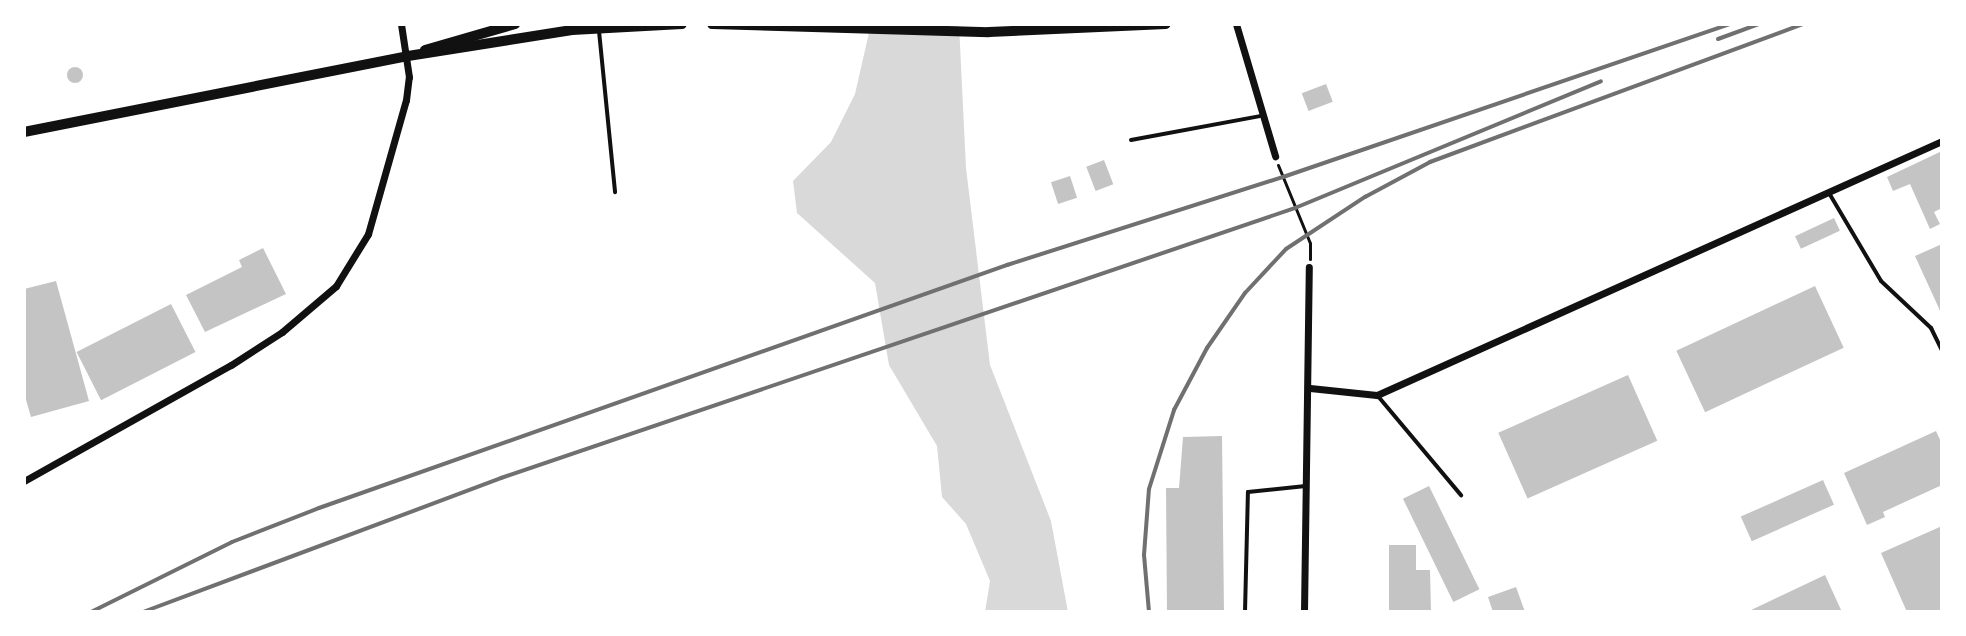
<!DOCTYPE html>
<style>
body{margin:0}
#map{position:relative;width:1966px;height:636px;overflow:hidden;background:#fff;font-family:"Playfair Display",serif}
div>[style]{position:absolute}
.water>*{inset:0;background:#d9d9d9}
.building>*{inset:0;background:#c4c4c4;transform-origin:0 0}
.round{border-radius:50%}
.path>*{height:3px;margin:-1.5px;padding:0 1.5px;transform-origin:1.5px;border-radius:1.5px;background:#111}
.service>*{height:4px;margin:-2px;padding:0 2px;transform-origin:2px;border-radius:2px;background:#111}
.minor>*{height:7px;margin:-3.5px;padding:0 3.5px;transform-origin:3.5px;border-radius:3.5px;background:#111}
.secondary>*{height:10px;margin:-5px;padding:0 5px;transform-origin:5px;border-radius:5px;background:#111}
.rail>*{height:4px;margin:-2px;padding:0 2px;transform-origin:2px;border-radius:2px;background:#707070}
span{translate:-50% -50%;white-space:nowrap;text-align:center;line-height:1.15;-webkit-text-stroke:8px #fff;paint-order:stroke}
.frame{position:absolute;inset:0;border:26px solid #fff;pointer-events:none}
</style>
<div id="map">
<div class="water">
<div style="clip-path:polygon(871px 24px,959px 24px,966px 168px,990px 365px,1051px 521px,1068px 612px,985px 612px,990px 581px,966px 524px,942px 497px,937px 446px,889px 365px,875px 283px,797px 213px,793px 181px,831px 142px,855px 94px)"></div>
</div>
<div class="building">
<div class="round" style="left:67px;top:67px;width:16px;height:16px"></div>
<div style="left:1326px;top:84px;width:19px;height:26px;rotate:69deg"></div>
<div style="clip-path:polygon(1942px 151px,1942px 208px,1934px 212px,1940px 224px,1930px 229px,1910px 184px,1893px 191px,1887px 177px)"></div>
<div style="left:1104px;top:160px;width:26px;height:19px;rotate:69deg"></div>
<div style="left:1070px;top:176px;width:23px;height:20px;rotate:72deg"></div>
<div style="left:1834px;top:218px;width:14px;height:43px;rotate:65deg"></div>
<div style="clip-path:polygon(1942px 244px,1942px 315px,1915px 256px)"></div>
<div style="clip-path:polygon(263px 248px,286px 294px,205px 332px,186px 295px,242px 267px,239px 260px)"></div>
<div style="clip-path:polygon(56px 281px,89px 401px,31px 417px,24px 393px,24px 289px)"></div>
<div style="left:1815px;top:286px;width:68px;height:153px;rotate:65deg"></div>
<div style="left:171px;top:304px;width:54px;height:106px;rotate:63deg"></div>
<div style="left:1628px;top:375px;width:72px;height:142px;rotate:66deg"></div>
<div style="clip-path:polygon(1936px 431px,1942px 444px,1942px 485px,1883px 512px,1885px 517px,1867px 525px,1844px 473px)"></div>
<div style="clip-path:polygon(1222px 436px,1224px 612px,1167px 612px,1166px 488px,1179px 488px,1183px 437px)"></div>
<div style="left:1823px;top:480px;width:27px;height:90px;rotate:66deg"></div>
<div style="left:1429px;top:486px;width:115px;height:29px;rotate:64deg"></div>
<div style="clip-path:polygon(1942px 526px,1942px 612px,1907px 612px,1881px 553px)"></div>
<div style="clip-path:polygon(1389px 545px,1416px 545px,1416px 570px,1430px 570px,1431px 612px,1389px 612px)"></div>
<div style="clip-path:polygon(1825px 575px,1842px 612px,1747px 612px)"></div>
<div style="clip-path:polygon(1516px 587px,1525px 612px,1493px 612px,1488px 597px)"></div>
</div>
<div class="path">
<div style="left:1278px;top:165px;width:84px;rotate:67.7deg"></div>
<div style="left:1310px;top:243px;width:16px;rotate:90deg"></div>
</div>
<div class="service">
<div style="left:599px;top:31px;width:162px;rotate:84.3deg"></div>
<div style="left:1131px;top:140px;width:131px;rotate:-10.5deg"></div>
<div style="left:1829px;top:193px;width:102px;rotate:59.4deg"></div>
<div style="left:1881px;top:281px;width:69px;rotate:43.2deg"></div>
<div style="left:1931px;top:328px;width:25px;rotate:64deg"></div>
<div style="left:1377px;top:395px;width:131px;rotate:50deg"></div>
<div style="left:1245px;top:612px;width:120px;rotate:-88.6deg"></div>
<div style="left:1248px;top:492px;width:58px;rotate:-5.9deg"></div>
</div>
<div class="minor">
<div style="left:1236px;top:24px;width:138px;rotate:73.5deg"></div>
<div style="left:1310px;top:388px;width:67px;rotate:6deg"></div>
<div style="left:1377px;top:395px;width:619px;rotate:-24.21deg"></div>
<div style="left:24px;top:481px;width:237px;rotate:-29.3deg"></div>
<div style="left:231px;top:365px;width:61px;rotate:-32.9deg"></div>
<div style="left:282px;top:332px;width:71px;rotate:-40.4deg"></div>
<div style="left:336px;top:286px;width:61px;rotate:-58.4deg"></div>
<div style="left:368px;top:234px;width:139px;rotate:-74.2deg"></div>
<div style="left:406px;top:100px;width:23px;rotate:-83deg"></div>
<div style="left:409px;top:77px;width:54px;rotate:-98.6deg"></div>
<div style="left:1304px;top:612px;width:345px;rotate:-89.2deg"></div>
</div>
<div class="secondary">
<div style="left:712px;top:24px;width:277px;rotate:1.7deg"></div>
<div style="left:989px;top:32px;width:177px;rotate:-2.6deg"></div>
<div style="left:425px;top:50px;width:94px;rotate:-16.1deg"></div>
<div style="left:24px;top:132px;width:391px;rotate:-11.2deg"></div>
<div style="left:408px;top:56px;width:166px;rotate:-9deg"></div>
<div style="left:572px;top:30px;width:110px;rotate:-3.1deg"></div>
</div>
<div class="rail">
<div style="left:1718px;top:39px;width:44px;rotate:-20.1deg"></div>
<div style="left:91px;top:612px;width:157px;rotate:-26.4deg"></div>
<div style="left:232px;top:542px;width:93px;rotate:-21.3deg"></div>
<div style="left:319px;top:508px;width:730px;rotate:-19.45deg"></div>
<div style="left:1007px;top:265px;width:290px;rotate:-17.7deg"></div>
<div style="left:1283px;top:177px;width:472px;rotate:-18.9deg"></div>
<div style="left:143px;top:612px;width:382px;rotate:-20.5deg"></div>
<div style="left:501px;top:478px;width:839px;rotate:-18.78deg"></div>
<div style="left:1295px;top:208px;width:331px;rotate:-22.5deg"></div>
<div style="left:1149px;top:612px;width:57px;rotate:-95deg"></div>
<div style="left:1144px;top:555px;width:66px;rotate:-85.7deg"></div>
<div style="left:1149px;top:489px;width:83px;rotate:-72.4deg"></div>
<div style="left:1174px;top:410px;width:70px;rotate:-62deg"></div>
<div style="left:1207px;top:348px;width:67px;rotate:-55.4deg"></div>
<div style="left:1245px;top:293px;width:60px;rotate:-47deg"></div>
<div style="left:1286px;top:249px;width:95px;rotate:-33.4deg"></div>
<div style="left:1365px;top:197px;width:74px;rotate:-28.3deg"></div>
<div style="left:1430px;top:162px;width:398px;rotate:-20.3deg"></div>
</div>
<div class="frame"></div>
</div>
